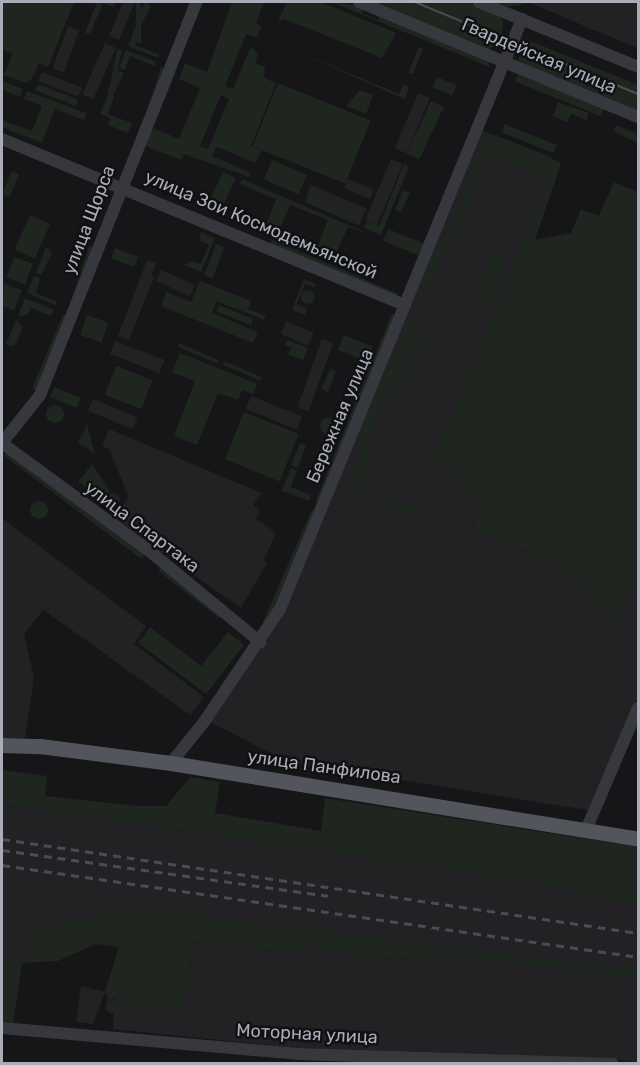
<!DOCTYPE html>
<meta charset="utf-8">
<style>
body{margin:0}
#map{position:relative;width:640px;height:1065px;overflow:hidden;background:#161618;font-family:Rubik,sans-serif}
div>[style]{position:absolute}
.built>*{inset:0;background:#222225;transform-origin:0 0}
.round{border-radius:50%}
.green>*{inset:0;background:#1e261f;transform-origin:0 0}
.minor>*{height:12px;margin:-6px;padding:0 6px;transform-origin:6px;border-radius:6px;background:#37383d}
.major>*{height:15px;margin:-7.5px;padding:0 7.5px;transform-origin:7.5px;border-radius:7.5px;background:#53555c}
.tram>*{height:1.5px;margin:-0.75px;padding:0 0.75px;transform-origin:0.75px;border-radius:0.75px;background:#4a4c52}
.rail>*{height:3px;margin-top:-1.5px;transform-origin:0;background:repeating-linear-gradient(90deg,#4a4c52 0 8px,transparent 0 14px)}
span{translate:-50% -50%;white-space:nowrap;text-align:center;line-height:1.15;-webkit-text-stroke:5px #111113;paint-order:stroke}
.street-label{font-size:18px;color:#a8adb8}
.frame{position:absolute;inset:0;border:3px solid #a8adb8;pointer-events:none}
</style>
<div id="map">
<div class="built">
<div style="clip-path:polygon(123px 2px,135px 2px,119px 40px,109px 36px)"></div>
<div style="clip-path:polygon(528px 2px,638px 2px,638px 48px,589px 28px)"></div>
<div style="left:68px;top:26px;width:12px;height:45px;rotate:20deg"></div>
<div style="left:105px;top:43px;width:12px;height:56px;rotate:24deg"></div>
<div style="left:42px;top:72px;width:43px;height:10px;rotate:21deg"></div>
<div style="left:418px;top:93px;width:13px;height:60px;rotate:23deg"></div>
<div style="clip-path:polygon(481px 130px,552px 157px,548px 170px,556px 180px,531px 241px,460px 476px,481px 506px,473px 527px,569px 571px,615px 619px,633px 578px,638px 580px,638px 697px,588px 810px,288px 762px,208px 721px,260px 648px)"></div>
<div style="left:391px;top:159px;width:13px;height:66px;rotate:23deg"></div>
<div style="left:348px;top:179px;width:28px;height:10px;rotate:23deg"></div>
<div style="left:311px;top:185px;width:60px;height:11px;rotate:23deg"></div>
<div style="clip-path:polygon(147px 260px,156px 263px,151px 276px,154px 277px,129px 340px,118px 336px)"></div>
<div style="left:161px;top:270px;width:37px;height:12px;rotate:24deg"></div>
<div style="left:286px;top:321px;width:30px;height:14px;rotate:23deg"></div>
<div style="left:322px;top:339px;width:12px;height:72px;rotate:20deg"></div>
<div style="left:115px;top:341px;width:53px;height:14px;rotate:21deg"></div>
<div style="left:251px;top:396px;width:55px;height:14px;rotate:22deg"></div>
<div style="left:93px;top:399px;width:48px;height:13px;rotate:22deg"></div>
<div style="clip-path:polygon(109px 429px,262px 493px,253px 505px,260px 511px,256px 518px,276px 533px,264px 560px,267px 563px,241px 608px,112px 518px,129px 498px,109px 449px,102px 446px)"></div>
<div class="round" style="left:106px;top:493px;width:14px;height:14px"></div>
<div style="clip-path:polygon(2px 518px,146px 626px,134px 644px,204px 697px,190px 715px,16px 590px,43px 610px,24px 634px,34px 677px,25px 738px,2px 738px)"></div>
<div style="clip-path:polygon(2px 805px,516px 879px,638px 906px,638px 970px,127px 907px,22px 963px,2px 961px)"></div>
<div style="clip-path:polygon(193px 941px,304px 955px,306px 946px,380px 959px,443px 955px,638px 979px,638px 1063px,612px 1058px,298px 1048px,113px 1029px,114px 1014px,105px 1010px,108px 998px,185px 1010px)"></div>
<div style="clip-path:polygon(81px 986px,105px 992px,93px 1024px,76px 1022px)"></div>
</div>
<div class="green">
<div style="clip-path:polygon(2px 2px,74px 2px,48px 67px,39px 63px,31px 80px,25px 83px,4px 75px,12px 54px,2px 49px)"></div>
<div style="clip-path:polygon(97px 2px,116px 2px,114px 7px,103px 3px,90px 34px,85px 33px)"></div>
<div style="left:136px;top:2px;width:5px;height:41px"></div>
<div style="left:145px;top:2px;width:7px;height:23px;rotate:27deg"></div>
<div style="clip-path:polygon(evenodd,232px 2px,264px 2px,256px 23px,261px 27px,257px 37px,246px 34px,225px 86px,233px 89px,251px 46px,258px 55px,255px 63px,265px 67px,264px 78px,276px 83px,251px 146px,262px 151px,255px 163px,217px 147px,212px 156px,251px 173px,249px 177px,184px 154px,181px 160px,145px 146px,132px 177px,171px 70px,176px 72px,153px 128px,179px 139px,200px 88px,179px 79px,185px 63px,207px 72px,232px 2px,221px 95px,229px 99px,208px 149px,200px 146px,221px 95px)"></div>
<div style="clip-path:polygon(287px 2px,321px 2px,396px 33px,382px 58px,284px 19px,278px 21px)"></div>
<div style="clip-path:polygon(331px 2px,364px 6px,362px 13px,378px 20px,381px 14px,488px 59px,490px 67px)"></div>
<div style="clip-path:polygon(371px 2px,468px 2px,498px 15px,503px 21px,501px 41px,488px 50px)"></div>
<div style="clip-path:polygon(494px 2px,528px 2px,531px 3px,509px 7px)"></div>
<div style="clip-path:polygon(135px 27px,141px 29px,135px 45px,159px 54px,158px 58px,128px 46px)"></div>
<div style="clip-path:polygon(521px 37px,638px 85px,638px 112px,519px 62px,517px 47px)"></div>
<div style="clip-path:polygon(282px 45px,399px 94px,403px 84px,409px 87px,405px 99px)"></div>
<div style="clip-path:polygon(419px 47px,423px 49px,413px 74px,408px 73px)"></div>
<div style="left:117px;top:49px;width:5px;height:56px;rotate:11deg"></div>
<div style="clip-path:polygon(126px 50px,156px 62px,154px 66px,130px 56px,125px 70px,119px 68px)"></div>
<div style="left:161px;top:67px;width:6px;height:99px;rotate:18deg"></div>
<div style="left:118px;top:70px;width:7px;height:24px;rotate:27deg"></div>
<div style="left:518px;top:74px;width:93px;height:8px;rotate:22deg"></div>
<div style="left:437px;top:77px;width:21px;height:11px;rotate:23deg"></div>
<div style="clip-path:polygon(2px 81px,23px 89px,20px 97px,3px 90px,2px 94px)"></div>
<div style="left:278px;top:83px;width:100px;height:68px;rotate:22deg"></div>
<div style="left:38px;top:84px;width:43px;height:7px;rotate:21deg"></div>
<div style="clip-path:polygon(360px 90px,373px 95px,366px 114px,346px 106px)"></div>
<div style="clip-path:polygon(27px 91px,86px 113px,84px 120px,55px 109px,42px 143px,2px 127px,2px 120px,32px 131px,42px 106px,24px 99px)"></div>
<div style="clip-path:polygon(108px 95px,114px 97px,108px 114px,132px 123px,128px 133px,108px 125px,110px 118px,100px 114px)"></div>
<div style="left:431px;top:101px;width:14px;height:58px;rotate:25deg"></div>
<div style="clip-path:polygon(558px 102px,589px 113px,586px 120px,571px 114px,567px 122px,553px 116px)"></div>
<div style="left:505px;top:124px;width:56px;height:9px;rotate:22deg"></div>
<div style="clip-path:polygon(616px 125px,638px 134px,638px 143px,614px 132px)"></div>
<div style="clip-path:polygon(489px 133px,561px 163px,535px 240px,571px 233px,581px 209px,599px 216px,614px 182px,638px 192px,638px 580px,633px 578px,615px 620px,569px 571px,473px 527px,481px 506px,460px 476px,435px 463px,419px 506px,414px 505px,548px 181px,489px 157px,476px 189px,467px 186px)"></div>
<div style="left:272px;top:160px;width:38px;height:21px;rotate:23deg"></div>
<div style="clip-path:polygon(404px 164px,409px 166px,381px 235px,364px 228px,367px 221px,379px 226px)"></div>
<div style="left:12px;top:171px;width:8px;height:25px;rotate:23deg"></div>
<div style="left:223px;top:172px;width:14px;height:29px;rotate:25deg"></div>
<div style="clip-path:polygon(242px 179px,369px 234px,348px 227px,333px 260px,281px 239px,284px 232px,318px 245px,328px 220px,290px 205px,280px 228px,267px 223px,276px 199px,240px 184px)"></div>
<div style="clip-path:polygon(403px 190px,410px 193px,401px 212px,395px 210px)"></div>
<div style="left:466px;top:192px;width:9px;height:113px;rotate:27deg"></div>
<div style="left:308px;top:195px;width:59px;height:8px;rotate:23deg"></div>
<div style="left:30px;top:215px;width:22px;height:38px;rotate:24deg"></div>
<div style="left:388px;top:229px;width:40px;height:13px;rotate:22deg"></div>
<div style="clip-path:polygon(201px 232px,215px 238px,201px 272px,184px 265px,192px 261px,201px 264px,209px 245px,199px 240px)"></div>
<div style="left:272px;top:240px;width:137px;height:8px;rotate:23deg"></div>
<div style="clip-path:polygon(465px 241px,443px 294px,439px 292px,460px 243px)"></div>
<div style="clip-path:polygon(497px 242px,507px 263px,488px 309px,472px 303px)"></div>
<div style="left:216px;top:244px;width:9px;height:33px;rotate:21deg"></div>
<div style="left:89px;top:246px;width:6px;height:68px;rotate:18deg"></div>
<div style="clip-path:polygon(46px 247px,52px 254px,41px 275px,36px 273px)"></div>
<div style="left:115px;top:248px;width:25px;height:11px;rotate:21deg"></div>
<div style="left:14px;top:257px;width:20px;height:22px;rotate:20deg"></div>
<div style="clip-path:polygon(34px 276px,40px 278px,36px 293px,57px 302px,55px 305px,27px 293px)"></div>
<div style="clip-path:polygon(304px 279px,316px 284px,314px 287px,305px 284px,297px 304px,307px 309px,305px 315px,292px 310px)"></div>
<div style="clip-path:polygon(200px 281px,251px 301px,248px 309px,266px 316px,264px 320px,216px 301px,212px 313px,258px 332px,253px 343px,161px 306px,166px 292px,191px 302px)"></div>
<div style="clip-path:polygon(4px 284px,22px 290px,14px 310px,2px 306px)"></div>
<div class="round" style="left:301px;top:290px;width:14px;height:14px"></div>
<div style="clip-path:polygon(25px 298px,54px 310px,51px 316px,31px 308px,27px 315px,18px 316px)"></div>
<div style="left:219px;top:305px;width:37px;height:7px;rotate:22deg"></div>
<div style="clip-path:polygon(392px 313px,399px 316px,320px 502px,316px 500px)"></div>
<div style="clip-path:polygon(63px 314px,68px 316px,40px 392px,32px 388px)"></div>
<div style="left:87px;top:315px;width:23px;height:21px;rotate:20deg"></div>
<div style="clip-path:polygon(16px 320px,23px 326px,16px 344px,11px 346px,6px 344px)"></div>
<div style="left:413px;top:322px;width:11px;height:128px;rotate:27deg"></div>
<div style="left:344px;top:335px;width:31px;height:16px;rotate:22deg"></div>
<div style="clip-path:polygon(421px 336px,426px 338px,399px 409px,395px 407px)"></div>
<div style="clip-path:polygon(287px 340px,308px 348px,303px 360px,288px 355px,291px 348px,285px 345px)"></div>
<div style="left:179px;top:343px;width:44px;height:4px;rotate:23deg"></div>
<div style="clip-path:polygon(180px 353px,257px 384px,253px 394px,242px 390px,238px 400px,218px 393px,197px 445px,174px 436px,195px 381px,172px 372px)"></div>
<div style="left:224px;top:361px;width:41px;height:4px;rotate:23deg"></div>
<div style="left:116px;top:366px;width:39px;height:31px;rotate:21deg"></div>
<div style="clip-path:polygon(330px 369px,336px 371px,328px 392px,321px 389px)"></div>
<div style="left:54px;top:387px;width:29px;height:11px;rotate:22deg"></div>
<div class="round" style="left:46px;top:405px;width:18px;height:18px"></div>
<div style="left:244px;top:412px;width:59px;height:51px;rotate:22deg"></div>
<div class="round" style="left:320px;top:417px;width:18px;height:18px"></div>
<div style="clip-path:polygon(87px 424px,95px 454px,78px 443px)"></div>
<div style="clip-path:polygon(300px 443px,306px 445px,298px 468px,291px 465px)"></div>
<div style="clip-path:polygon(362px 446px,373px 451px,360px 484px,416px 507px,414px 515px,345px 487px)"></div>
<div style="left:8px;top:451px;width:171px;height:6px;rotate:37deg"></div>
<div style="clip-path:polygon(92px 464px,110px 491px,103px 500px,78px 482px)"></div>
<div style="clip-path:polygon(291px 468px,297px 471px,291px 487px,311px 495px,309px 501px,282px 491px)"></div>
<div class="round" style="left:30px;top:501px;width:18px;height:18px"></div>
<div style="clip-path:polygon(312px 509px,315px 511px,267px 624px,263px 622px)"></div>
<div style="left:162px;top:566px;width:77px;height:6px;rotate:38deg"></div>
<div style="clip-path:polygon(150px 627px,201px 666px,228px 632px,244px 645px,206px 694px,138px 643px)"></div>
<div style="clip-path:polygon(2px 770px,47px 776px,45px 796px,139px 806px,166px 806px,190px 777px,220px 782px,215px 813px,321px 831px,325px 798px,638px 847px,638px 906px,516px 879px,2px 805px)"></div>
<div style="clip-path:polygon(127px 907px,638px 970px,638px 979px,443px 955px,380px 959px,306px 946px,305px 955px,193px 941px,185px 1010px,121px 1004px,116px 998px,108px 998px,105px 992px,119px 947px,96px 944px,58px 961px,22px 963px,13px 1023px,2px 1022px,2px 961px,22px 962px,35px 930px)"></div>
</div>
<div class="minor">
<div style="left:359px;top:2px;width:302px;rotate:22.4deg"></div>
<div style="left:479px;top:2px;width:172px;rotate:22.2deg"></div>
<div style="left:2px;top:139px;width:436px;rotate:22.4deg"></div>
<div style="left:2px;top:443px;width:61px;rotate:-51.6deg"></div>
<div style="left:40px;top:395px;width:423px;rotate:-68.3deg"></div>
<div style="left:2px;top:443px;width:187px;rotate:36.3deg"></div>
<div style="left:153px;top:554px;width:139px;rotate:39.4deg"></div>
<div style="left:171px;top:763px;width:53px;rotate:-51.2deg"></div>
<div style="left:204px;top:722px;width:136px;rotate:-56.1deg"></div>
<div style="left:280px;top:609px;width:638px;rotate:-67.7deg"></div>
<div style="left:586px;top:830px;width:133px;rotate:-66.9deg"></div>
<div style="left:2px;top:1028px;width:297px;rotate:5deg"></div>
<div style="left:298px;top:1054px;width:315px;rotate:1.8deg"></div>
</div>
<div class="major">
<div style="left:2px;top:745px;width:38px;rotate:2deg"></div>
<div style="left:40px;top:746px;width:132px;rotate:7.4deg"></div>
<div style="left:171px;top:763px;width:473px;rotate:9.2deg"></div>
</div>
<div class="tram">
<div style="left:415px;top:2px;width:241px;rotate:22.4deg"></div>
</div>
<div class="rail">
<div style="left:2px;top:839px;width:643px;rotate:8.41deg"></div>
<div style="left:2px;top:850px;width:329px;rotate:8deg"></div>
<div style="left:2px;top:865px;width:643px;rotate:8.23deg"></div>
</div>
<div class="street-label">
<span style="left:539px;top:56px;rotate:23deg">Гвардейская улица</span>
<span style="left:89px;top:220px;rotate:-69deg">улица Щорса</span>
<span style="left:261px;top:225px;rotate:23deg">улица Зои Космодемьянской</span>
<span style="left:340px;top:416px;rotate:-67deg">Бережная улица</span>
<span style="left:142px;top:527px;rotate:37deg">улица Спартака</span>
<span style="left:324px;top:767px;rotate:8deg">улица Панфилова</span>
<span style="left:307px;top:1034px;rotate:3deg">Моторная улица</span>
</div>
<div class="frame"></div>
</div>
